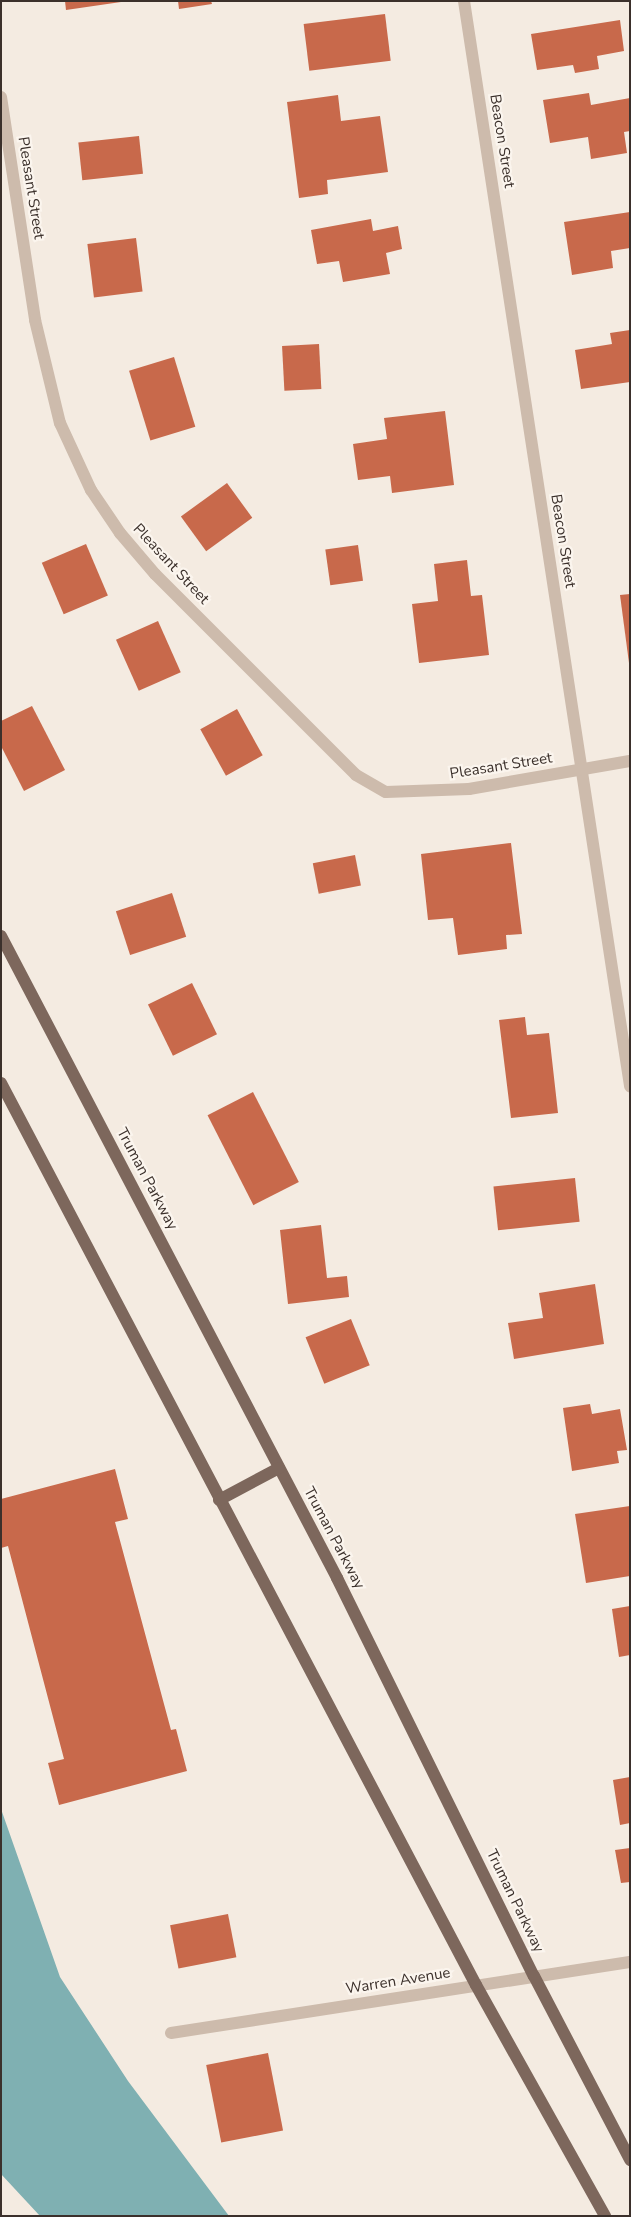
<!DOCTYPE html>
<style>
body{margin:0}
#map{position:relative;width:631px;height:2217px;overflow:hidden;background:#f4ebe1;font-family:"Nunito Sans",sans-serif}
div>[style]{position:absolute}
.water>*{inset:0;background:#7fb0b2}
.building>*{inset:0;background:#c8694b;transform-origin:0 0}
.minor>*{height:12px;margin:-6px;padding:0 6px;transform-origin:6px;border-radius:6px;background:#cdbbac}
.major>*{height:12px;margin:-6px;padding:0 6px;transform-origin:6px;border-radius:6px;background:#7d675c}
span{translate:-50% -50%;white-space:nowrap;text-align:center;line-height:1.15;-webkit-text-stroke:4.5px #fbf5ee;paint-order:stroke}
.street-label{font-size:15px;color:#3b302b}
.frame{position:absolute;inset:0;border:2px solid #3b302b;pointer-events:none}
</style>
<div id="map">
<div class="water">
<div style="clip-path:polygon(1px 1809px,60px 1977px,128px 2081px,229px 2216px,40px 2216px,1px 2174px)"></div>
</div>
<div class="building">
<div style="clip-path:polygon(65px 1px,121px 1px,121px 2px,66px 10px)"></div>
<div style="clip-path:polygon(178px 1px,211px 1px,212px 4px,179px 9px)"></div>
<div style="left:385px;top:14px;width:47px;height:82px;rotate:83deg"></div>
<div style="clip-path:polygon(620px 20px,624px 51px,597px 56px,599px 69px,575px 73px,573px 65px,537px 70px,531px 34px)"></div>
<div style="clip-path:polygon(589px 93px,591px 105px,630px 98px,630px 131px,624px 132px,627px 153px,591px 159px,588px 137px,550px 143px,543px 100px)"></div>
<div style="clip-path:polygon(338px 95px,341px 121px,380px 116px,388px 172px,327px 180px,328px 194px,299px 198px,287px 102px)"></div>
<div style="left:139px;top:136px;width:38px;height:61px;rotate:84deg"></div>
<div style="clip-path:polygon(630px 212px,630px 248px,611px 251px,613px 268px,572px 275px,564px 222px)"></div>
<div style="clip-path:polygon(371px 219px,373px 231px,398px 226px,402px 249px,386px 253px,390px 274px,343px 282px,339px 261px,317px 264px,311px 230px)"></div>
<div style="left:136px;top:238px;width:54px;height:49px;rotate:83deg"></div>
<div style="clip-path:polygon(630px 330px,630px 382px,581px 389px,575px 350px,612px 344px,610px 333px)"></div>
<div style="left:319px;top:344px;width:45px;height:37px;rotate:87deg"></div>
<div style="left:174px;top:357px;width:73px;height:47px;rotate:73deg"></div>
<div style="clip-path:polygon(445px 411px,454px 485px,392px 493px,390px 476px,358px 480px,353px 444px,387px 439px,384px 418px)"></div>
<div style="left:227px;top:483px;width:43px;height:57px;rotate:54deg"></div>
<div style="left:86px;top:544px;width:56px;height:48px;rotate:67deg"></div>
<div style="left:358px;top:545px;width:36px;height:33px;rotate:82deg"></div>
<div style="clip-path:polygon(467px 560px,471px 596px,482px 595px,489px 655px,419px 663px,412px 604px,438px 601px,434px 564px)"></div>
<div style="clip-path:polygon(630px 594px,630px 663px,629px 663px,620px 595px)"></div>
<div style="left:158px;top:621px;width:56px;height:46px;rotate:66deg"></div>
<div style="clip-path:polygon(32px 706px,65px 770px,24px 791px,1px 746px,1px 721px)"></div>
<div style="left:237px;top:709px;width:53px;height:42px;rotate:61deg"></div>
<div style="clip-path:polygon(511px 843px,522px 934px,506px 935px,507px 949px,458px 955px,453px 918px,428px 920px,421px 854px)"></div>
<div style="left:355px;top:855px;width:31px;height:43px;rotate:79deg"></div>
<div style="left:172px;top:893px;width:46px;height:59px;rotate:72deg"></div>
<div style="left:192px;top:983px;width:57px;height:49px;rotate:64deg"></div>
<div style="clip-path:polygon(525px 1017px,527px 1035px,549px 1033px,558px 1113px,511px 1118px,499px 1020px)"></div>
<div style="left:253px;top:1092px;width:101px;height:51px;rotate:63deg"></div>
<div style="left:575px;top:1178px;width:44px;height:82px;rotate:84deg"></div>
<div style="clip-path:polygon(321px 1225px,327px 1278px,347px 1276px,349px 1297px,288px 1304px,280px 1230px)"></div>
<div style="clip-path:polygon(595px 1284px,604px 1344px,514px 1359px,508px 1323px,543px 1318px,539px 1293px)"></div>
<div style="left:351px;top:1319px;width:50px;height:49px;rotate:68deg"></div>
<div style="clip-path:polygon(590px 1404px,592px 1414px,620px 1409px,627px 1450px,617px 1451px,619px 1463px,572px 1471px,563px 1408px)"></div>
<div style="clip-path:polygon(115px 1469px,128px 1519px,115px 1522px,171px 1730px,176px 1729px,187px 1771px,59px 1805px,48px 1763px,64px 1759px,8px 1546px,1px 1548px,1px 1499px)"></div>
<div style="clip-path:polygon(630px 1506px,630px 1576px,586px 1583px,575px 1514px)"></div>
<div style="clip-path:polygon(630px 1606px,630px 1655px,619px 1657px,612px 1609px)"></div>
<div style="clip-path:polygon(630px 1777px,630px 1823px,620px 1825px,613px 1780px)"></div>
<div style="clip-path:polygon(630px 1848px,630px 1882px,621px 1883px,615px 1850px)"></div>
<div style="left:228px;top:1914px;width:44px;height:59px;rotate:79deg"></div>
<div style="left:268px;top:2053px;width:79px;height:63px;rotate:79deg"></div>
</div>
<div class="minor">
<div style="left:464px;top:1px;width:1098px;rotate:81.3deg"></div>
<div style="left:1px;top:97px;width:226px;rotate:81.3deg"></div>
<div style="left:35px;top:320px;width:106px;rotate:76.4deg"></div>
<div style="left:60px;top:423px;width:74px;rotate:65.2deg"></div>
<div style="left:91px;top:490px;width:52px;rotate:56deg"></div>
<div style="left:120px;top:533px;width:54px;rotate:49.5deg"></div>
<div style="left:155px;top:574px;width:284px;rotate:45deg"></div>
<div style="left:356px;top:775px;width:34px;rotate:30deg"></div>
<div style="left:386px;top:792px;width:83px;rotate:-2.1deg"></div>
<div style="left:469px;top:789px;width:163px;rotate:-9.9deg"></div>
<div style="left:171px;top:2033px;width:464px;rotate:-8.8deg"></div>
</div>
<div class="major">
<div style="left:1px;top:936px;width:725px;rotate:62.37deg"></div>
<div style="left:337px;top:1578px;width:444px;rotate:63.7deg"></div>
<div style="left:534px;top:1976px;width:208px;rotate:62.4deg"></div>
<div style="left:1px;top:1083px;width:1019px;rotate:62.23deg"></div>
<div style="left:476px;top:1985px;width:265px;rotate:60.8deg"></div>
<div style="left:219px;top:1500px;width:68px;rotate:-28.1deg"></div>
</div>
<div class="street-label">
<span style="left:502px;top:141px;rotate:81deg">Beacon Street</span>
<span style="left:31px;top:188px;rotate:81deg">Pleasant Street</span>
<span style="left:563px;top:541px;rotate:81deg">Beacon Street</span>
<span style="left:171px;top:564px;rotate:47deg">Pleasant Street</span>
<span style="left:501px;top:766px;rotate:-9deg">Pleasant Street</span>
<span style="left:147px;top:1179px;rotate:62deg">Truman Parkway</span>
<span style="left:334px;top:1538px;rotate:62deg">Truman Parkway</span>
<span style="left:515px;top:1901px;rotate:64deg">Truman Parkway</span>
<span style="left:398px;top:1981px;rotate:-9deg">Warren Avenue</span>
</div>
<div class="frame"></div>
</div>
